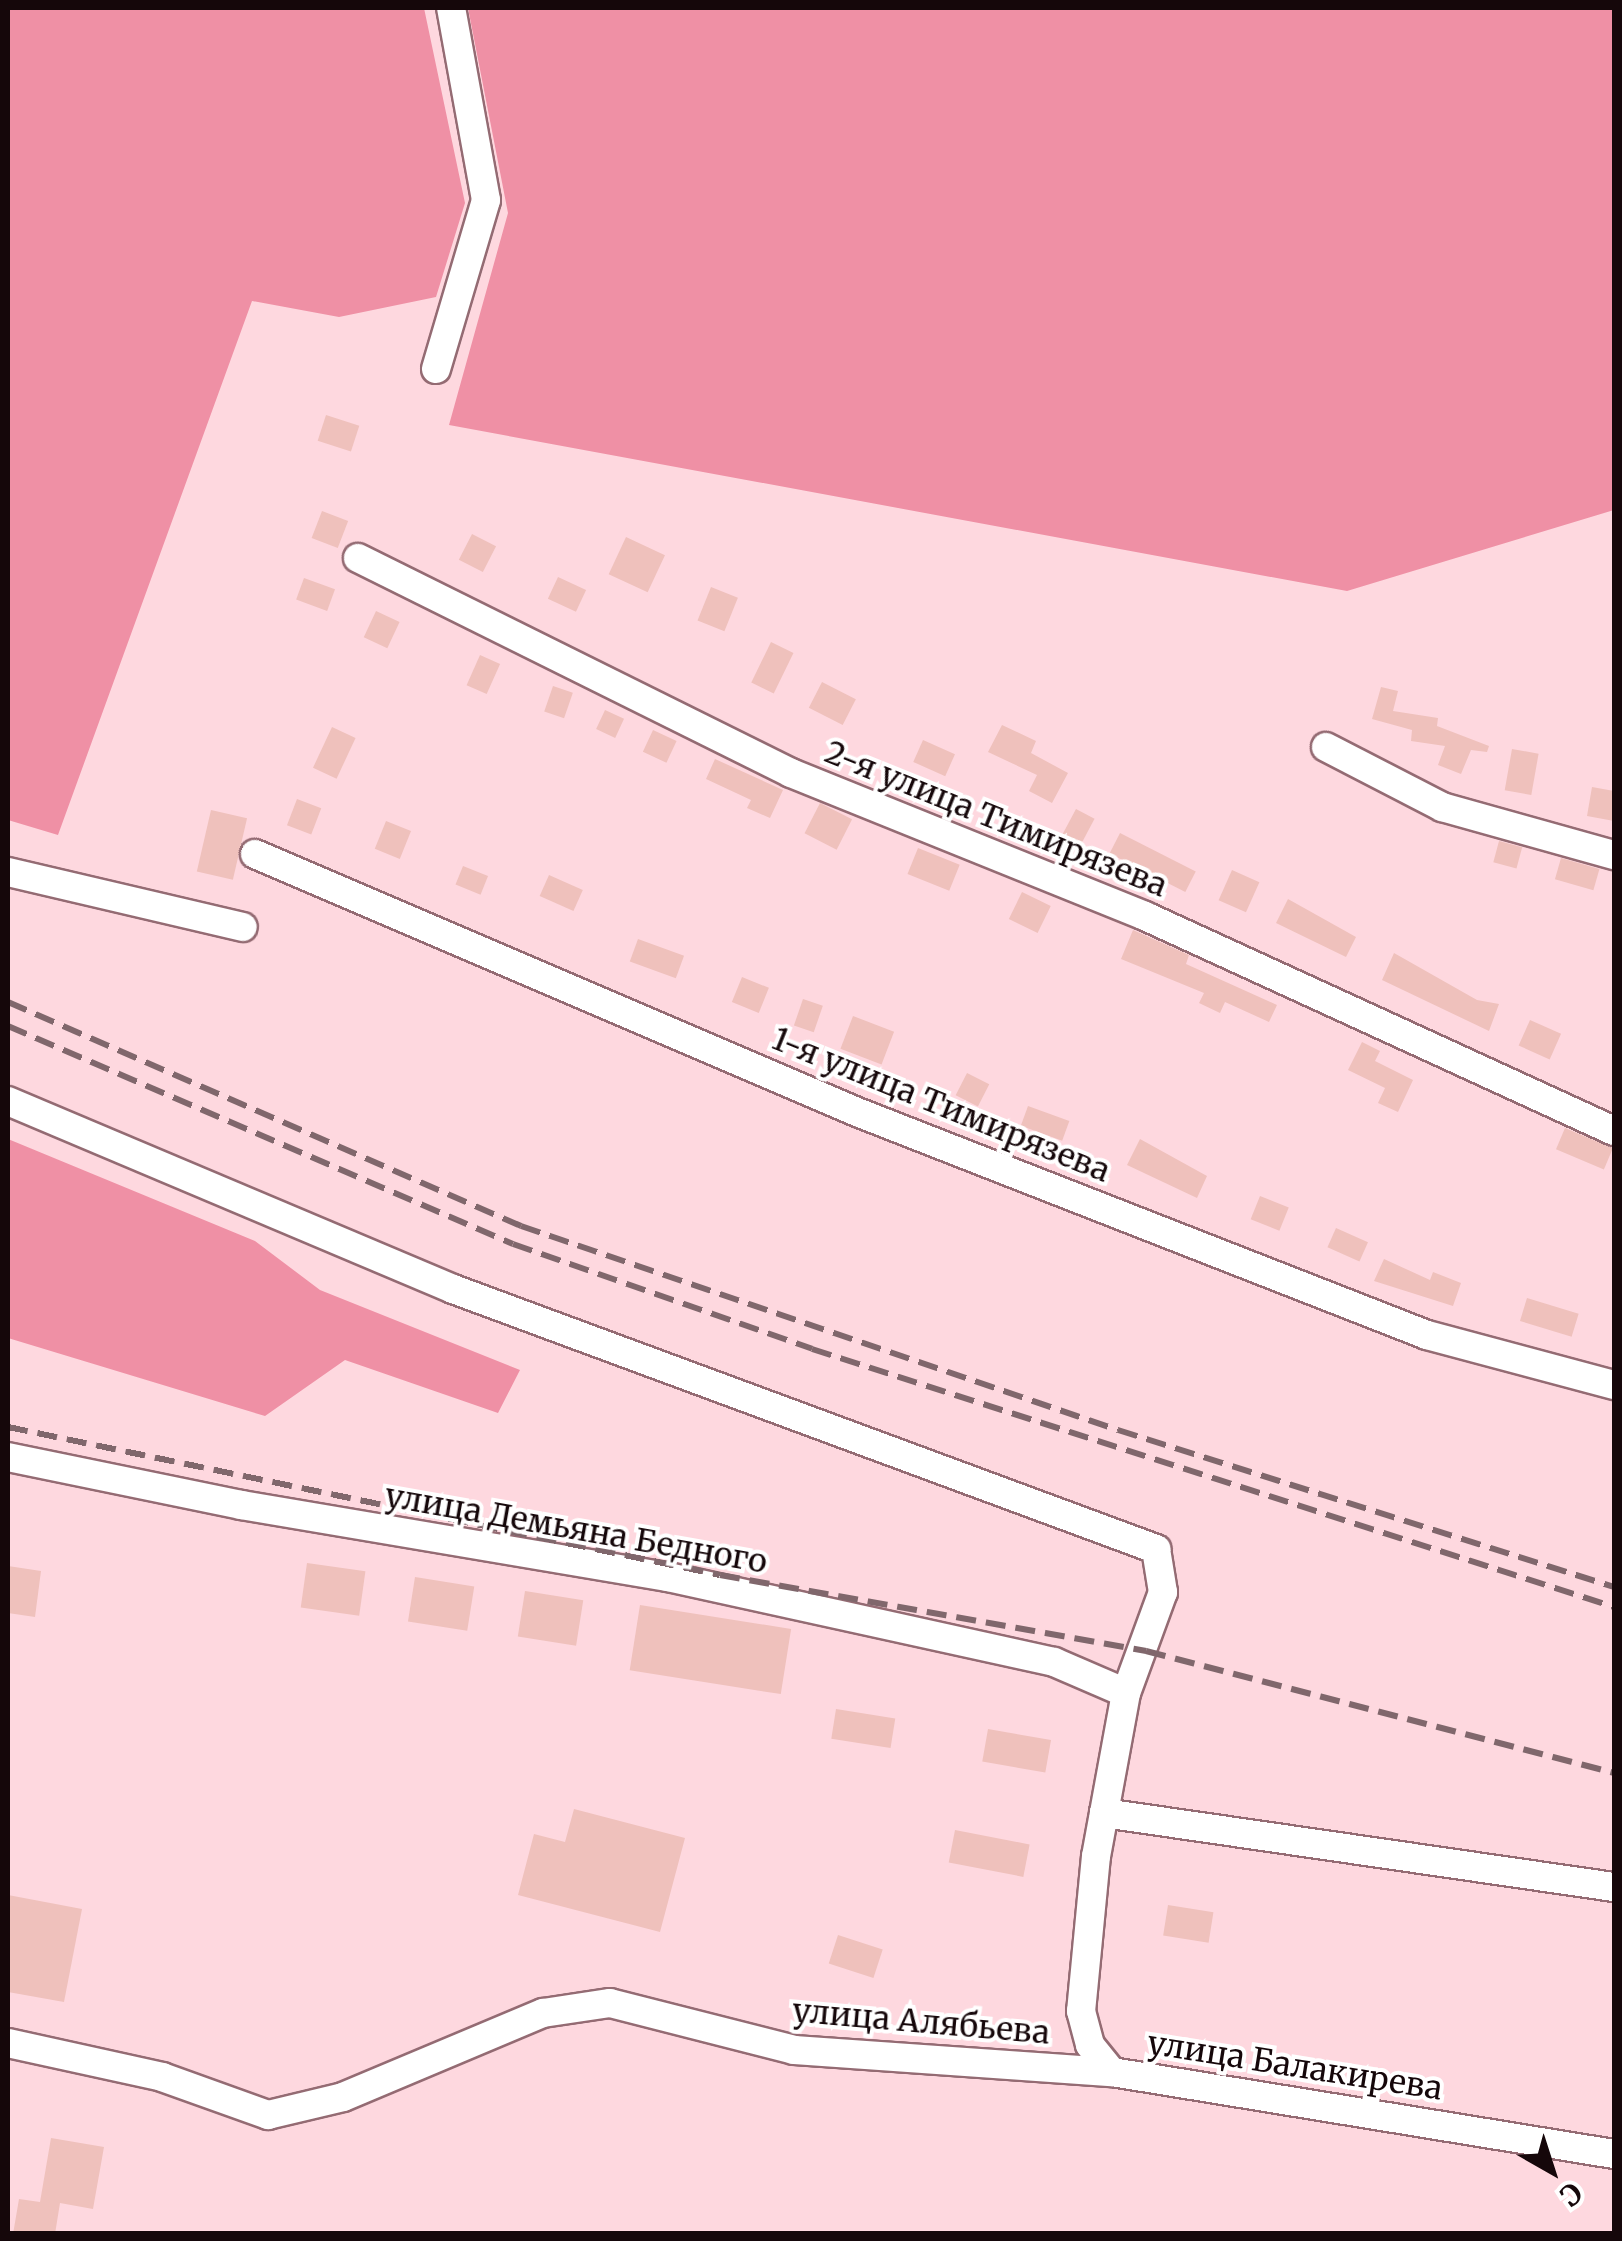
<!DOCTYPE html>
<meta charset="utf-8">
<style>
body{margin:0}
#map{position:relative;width:1622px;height:2241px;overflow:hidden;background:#fed8df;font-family:Merriweather,serif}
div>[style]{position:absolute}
.green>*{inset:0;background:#ef90a5}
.building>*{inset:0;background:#efc1bc;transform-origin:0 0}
.path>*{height:4px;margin-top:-2px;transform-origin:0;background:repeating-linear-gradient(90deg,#91767b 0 2.5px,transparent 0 10.5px)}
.roads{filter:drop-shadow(2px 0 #946b73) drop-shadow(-2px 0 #946b73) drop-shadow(0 2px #946b73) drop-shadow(0 -2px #946b73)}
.minor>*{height:28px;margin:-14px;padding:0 14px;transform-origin:14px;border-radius:14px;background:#fff}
.rail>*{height:6px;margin-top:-3px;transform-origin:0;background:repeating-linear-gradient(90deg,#80676c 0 20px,transparent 0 30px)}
span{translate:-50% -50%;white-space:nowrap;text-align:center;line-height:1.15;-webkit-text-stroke:8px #fff;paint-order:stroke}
.street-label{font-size:32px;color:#15070a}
.frame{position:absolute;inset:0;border:10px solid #15070a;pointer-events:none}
.north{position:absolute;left:1502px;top:2121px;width:100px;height:100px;-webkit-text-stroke:8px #fff;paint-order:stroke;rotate:141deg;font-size:28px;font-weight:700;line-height:40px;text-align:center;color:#15070a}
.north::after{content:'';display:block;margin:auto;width:35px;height:45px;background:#15070a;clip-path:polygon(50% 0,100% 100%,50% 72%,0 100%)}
</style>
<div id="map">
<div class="green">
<div style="clip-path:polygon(8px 8px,424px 8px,465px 203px,436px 297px,339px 317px,252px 301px,58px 835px,8px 820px)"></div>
<div style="clip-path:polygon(468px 8px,1614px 8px,1614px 510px,1347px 591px,449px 425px,508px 213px)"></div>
<div style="clip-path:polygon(8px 1139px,255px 1241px,320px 1290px,520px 1370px,498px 1413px,345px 1360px,265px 1416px,8px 1338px)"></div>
</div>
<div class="building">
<div style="left:326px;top:415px;width:35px;height:27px;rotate:18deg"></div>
<div style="left:322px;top:511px;width:28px;height:29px;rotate:21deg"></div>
<div style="left:472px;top:534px;width:27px;height:29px;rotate:27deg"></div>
<div style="left:626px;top:537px;width:43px;height:41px;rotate:25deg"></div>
<div style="left:558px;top:577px;width:31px;height:24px;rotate:25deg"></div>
<div style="left:304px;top:578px;width:33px;height:23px;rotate:20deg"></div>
<div style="left:711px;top:587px;width:29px;height:36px;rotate:22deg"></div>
<div style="left:376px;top:611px;width:26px;height:29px;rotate:25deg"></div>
<div style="left:771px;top:642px;width:25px;height:45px;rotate:26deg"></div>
<div style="left:480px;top:655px;width:22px;height:33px;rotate:24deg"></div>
<div style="left:822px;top:682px;width:38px;height:29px;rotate:27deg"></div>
<div style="left:553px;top:686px;width:21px;height:27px;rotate:19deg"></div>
<div style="clip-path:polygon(1381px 687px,1398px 691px,1393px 711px,1438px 718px,1437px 726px,1489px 746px,1487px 752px,1471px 750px,1461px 774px,1438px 765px,1445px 746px,1411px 741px,1412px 730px,1372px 719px)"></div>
<div style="left:605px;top:710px;width:21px;height:21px;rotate:25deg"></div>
<div style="clip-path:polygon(1002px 725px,1036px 741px,1031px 753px,1068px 773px,1052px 803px,1029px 791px,1037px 775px,988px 752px)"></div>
<div style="left:332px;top:727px;width:26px;height:45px;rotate:25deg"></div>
<div style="left:653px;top:730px;width:26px;height:24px;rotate:25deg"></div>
<div style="left:923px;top:740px;width:35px;height:24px;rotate:24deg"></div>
<div style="left:1512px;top:749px;width:27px;height:42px;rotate:10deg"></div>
<div style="clip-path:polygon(715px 759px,783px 790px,770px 818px,747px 808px,751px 800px,706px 779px)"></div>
<div style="clip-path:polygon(1592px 787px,1614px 791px,1614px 821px,1587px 816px)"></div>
<div style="left:297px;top:799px;width:26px;height:28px;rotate:21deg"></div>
<div style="left:820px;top:803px;width:36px;height:34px;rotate:27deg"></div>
<div style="left:1076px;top:809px;width:21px;height:29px;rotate:28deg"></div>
<div style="left:211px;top:810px;width:37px;height:63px;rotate:13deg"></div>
<div style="left:386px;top:821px;width:27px;height:30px;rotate:22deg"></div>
<div style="left:1120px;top:833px;width:85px;height:23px;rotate:27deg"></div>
<div style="left:1499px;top:841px;width:24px;height:22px;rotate:15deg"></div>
<div style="left:918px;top:848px;width:45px;height:28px;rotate:22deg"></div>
<div style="left:1561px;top:858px;width:40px;height:22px;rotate:16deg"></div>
<div style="left:463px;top:866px;width:27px;height:20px;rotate:22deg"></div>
<div style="left:1232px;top:870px;width:30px;height:33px;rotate:24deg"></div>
<div style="left:549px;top:875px;width:37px;height:23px;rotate:24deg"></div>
<div style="left:1022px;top:892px;width:32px;height:30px;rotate:26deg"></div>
<div style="clip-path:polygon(1288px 899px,1356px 937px,1346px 957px,1276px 923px)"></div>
<div style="clip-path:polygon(1133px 930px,1189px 955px,1186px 964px,1277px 1005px,1269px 1022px,1225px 1002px,1220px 1013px,1199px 1003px,1204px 993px,1121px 959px)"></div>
<div style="left:638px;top:939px;width:49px;height:24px;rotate:20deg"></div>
<div style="clip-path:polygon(1394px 953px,1477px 1000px,1499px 1004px,1489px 1031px,1382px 980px)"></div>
<div style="left:742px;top:977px;width:29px;height:27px;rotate:22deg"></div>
<div style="left:803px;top:999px;width:21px;height:28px;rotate:19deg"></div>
<div style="left:853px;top:1016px;width:44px;height:35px;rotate:21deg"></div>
<div style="left:1530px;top:1020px;width:34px;height:28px;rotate:24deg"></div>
<div style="clip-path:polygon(1362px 1042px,1380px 1051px,1375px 1061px,1413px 1080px,1398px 1112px,1378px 1103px,1385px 1088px,1348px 1070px)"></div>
<div style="left:967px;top:1073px;width:25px;height:25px;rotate:27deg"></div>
<div style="left:1028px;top:1106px;width:44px;height:21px;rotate:20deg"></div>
<div style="left:1565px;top:1128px;width:52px;height:23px;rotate:23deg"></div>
<div style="clip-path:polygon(1140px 1139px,1207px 1176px,1197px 1198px,1127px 1165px)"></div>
<div style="left:1260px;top:1196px;width:31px;height:25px;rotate:22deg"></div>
<div style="left:1336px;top:1228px;width:35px;height:21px;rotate:24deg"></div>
<div style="clip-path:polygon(1384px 1259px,1430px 1280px,1433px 1272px,1461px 1283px,1453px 1306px,1374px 1281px)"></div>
<div style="left:1527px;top:1298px;width:54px;height:24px;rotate:17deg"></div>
<div style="left:307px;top:1563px;width:59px;height:45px;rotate:8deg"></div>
<div style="clip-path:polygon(8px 1566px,41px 1571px,35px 1617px,8px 1613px)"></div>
<div style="left:415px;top:1577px;width:60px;height:45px;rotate:9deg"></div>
<div style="left:525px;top:1591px;width:59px;height:46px;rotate:9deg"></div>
<div style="left:640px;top:1605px;width:153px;height:66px;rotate:9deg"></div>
<div style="left:836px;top:1709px;width:60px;height:30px;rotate:9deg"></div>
<div style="left:988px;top:1729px;width:64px;height:33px;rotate:10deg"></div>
<div style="clip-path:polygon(574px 1809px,685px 1838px,660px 1932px,518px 1895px,534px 1834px,565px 1842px)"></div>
<div style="left:955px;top:1830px;width:76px;height:33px;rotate:11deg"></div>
<div style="clip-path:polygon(8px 1895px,82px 1909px,64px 2002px,8px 1992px)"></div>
<div style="left:1168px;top:1905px;width:46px;height:31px;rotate:9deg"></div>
<div style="left:838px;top:1935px;width:47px;height:30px;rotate:18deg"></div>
<div style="clip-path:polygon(51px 2138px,104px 2147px,93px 2209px,60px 2203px,55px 2234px,13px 2234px,19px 2199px,40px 2202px)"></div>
</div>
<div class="path">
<div style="left:8px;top:1645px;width:1px"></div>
</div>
<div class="roads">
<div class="minor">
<div style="left:436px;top:369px;width:176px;rotate:-73.5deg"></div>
<div style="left:486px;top:200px;width:195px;rotate:-100.3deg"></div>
<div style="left:358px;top:558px;width:483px;rotate:26.4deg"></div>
<div style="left:791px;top:773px;width:382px;rotate:22deg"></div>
<div style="left:1145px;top:916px;width:516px;rotate:24.63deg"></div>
<div style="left:1326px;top:747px;width:131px;rotate:27.3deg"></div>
<div style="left:1442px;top:807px;width:179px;rotate:15.6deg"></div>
<div style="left:255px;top:854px;width:655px;rotate:23.2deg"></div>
<div style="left:857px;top:1112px;width:612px;rotate:21.37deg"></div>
<div style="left:1427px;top:1335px;width:194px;rotate:15deg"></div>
<div style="left:8px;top:872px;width:241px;rotate:13.2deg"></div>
<div style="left:8px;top:1101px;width:483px;rotate:22.9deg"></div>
<div style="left:453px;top:1289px;width:750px;rotate:20.3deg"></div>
<div style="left:1156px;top:1549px;width:44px;rotate:80.8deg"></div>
<div style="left:1163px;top:1592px;width:108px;rotate:110.1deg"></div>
<div style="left:1126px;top:1693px;width:166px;rotate:100.4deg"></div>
<div style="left:1096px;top:1856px;width:156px;rotate:95.5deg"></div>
<div style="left:1081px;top:2011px;width:35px;rotate:75deg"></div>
<div style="left:1090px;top:2045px;width:35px;rotate:51deg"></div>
<div style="left:1112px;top:2072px;width:509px;rotate:9.28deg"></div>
<div style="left:8px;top:1457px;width:238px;rotate:11.6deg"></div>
<div style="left:241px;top:1505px;width:433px;rotate:9.6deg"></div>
<div style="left:668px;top:1577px;width:395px;rotate:12.4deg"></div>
<div style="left:1054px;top:1662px;width:78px;rotate:23.3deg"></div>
<div style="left:1104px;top:1813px;width:515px;rotate:8.26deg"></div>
<div style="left:8px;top:2043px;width:158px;rotate:12.4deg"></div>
<div style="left:162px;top:2077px;width:113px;rotate:19.7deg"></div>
<div style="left:268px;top:2115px;width:77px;rotate:-13.5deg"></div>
<div style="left:343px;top:2097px;width:217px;rotate:-22.8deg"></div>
<div style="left:543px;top:2013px;width:68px;rotate:-8.5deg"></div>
<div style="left:610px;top:2003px;width:190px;rotate:14.3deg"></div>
<div style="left:794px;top:2050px;width:319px;rotate:4deg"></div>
</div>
</div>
<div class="rail">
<div style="left:8px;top:1002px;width:560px;rotate:23.59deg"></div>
<div style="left:521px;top:1226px;width:631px;rotate:18.87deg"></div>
<div style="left:1118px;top:1430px;width:520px;rotate:17.56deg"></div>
<div style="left:8px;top:1026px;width:550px;rotate:23.35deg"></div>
<div style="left:513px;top:1244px;width:317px;rotate:19.3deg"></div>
<div style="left:812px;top:1349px;width:842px;rotate:17.83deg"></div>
<div style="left:8px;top:1427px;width:727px;rotate:11.74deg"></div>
<div style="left:720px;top:1575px;width:433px;rotate:10.1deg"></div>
<div style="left:1146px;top:1651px;width:484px;rotate:14.6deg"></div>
</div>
<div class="street-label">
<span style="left:996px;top:819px;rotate:22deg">2-я улица Тимирязева</span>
<span style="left:941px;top:1105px;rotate:22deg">1-я улица Тимирязева</span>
<span style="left:576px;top:1529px;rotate:10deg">улица Демьяна Бедного</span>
<span style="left:921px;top:2022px;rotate:5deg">улица Алябьева</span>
<span style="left:1295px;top:2066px;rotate:9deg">улица Балакирева</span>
</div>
<div class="frame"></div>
<div class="north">С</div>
</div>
